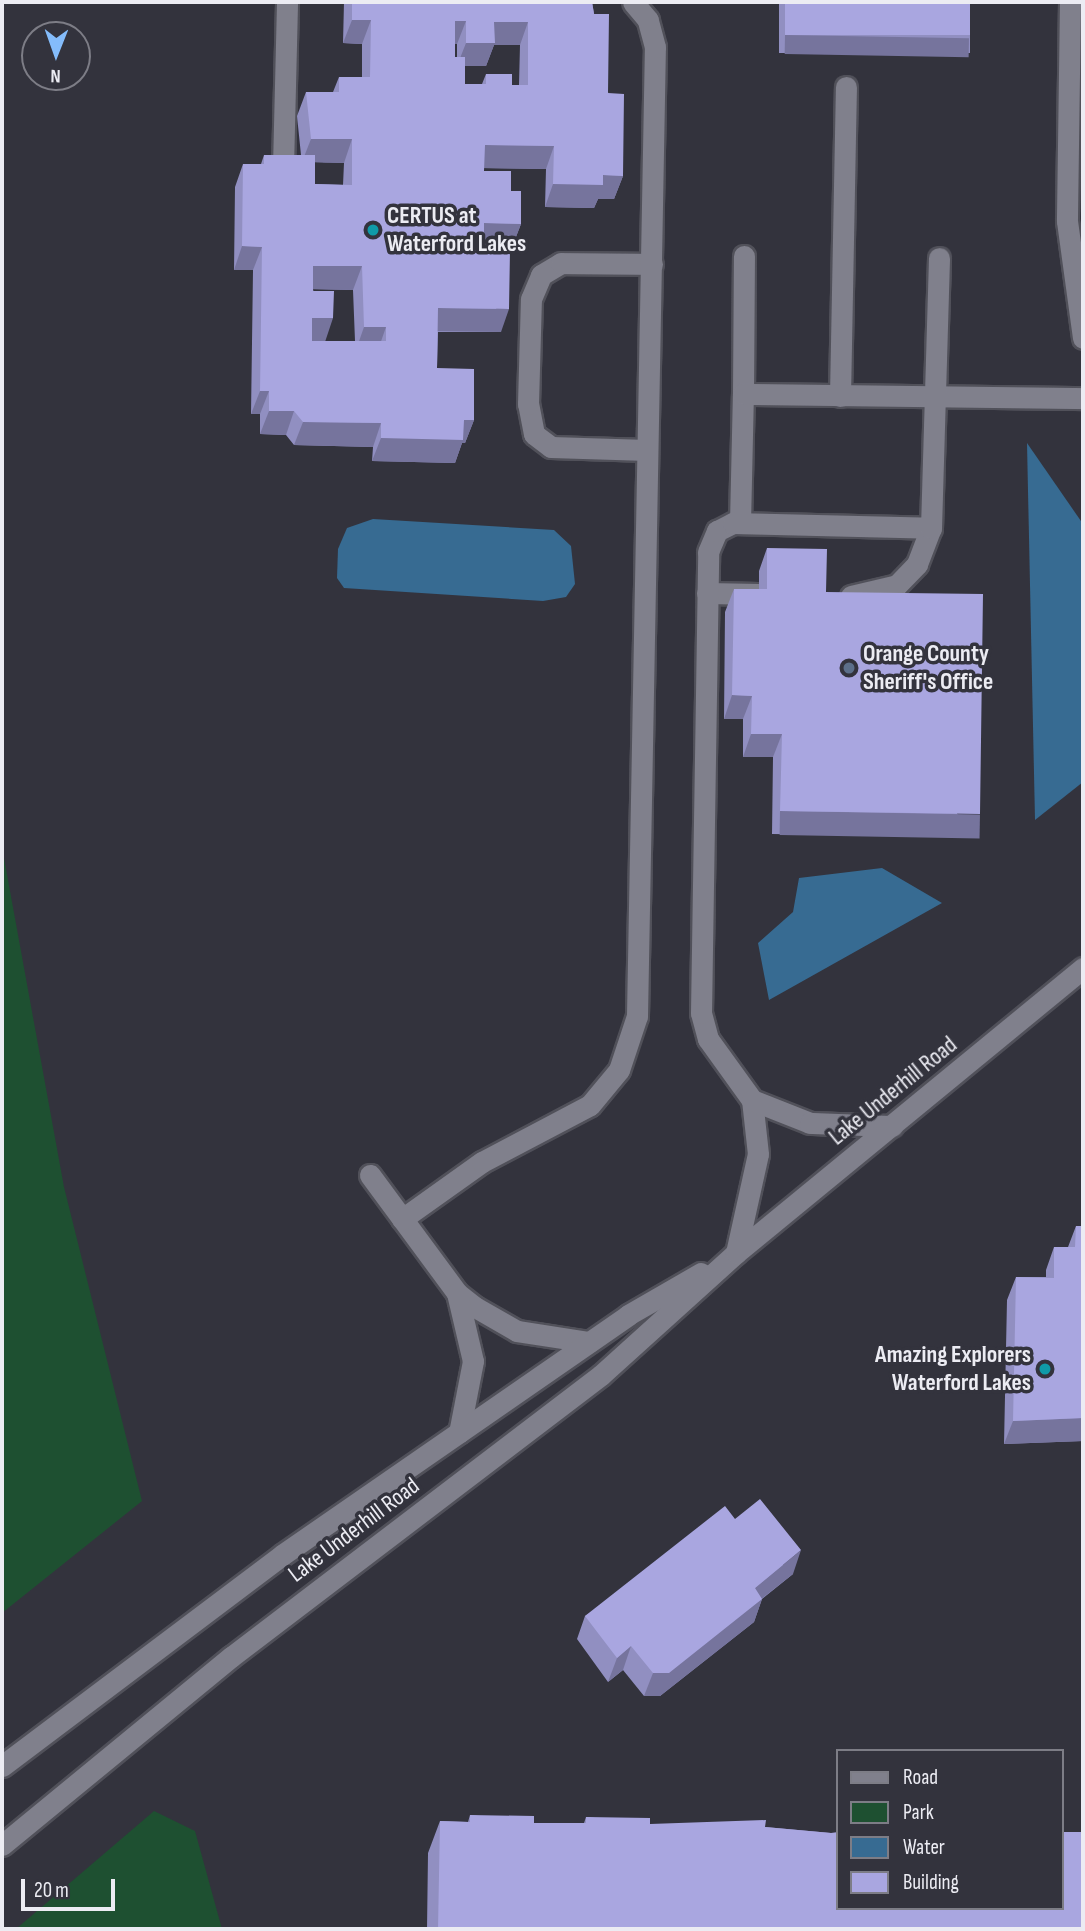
<!DOCTYPE html>
<style>
body{margin:0}
#map{position:relative;width:1085px;height:1931px;overflow:hidden;background:#33333d;font-family:"Sofia Sans Condensed",sans-serif}
div>[style]{position:absolute}
.green>*{inset:0;background:#1e5031}
.water>*{inset:0;background:#376b92}
.roads{filter:drop-shadow(2px 0 #51515a) drop-shadow(-2px 0 #51515a) drop-shadow(0 2px #51515a) drop-shadow(0 -2px #51515a)}
.minor>*{height:21px;margin:-10.5px;padding:0 10.5px;transform-origin:10.5px;border-radius:10.5px;background:#80808c}
.wall>*{inset:0;background:#918fc1;transform-origin:0 0}
.shaded-wall>*{inset:0;background:#76749d;transform-origin:0 0}
.building>*{inset:0;background:#a9a6e0;transform-origin:0 0}
.dots>*{width:19px;height:19px;translate:-50% -50%;box-sizing:border-box;border:4px solid #33333d;border-radius:50%}
span{translate:-50% -50%;white-space:nowrap;text-align:center;line-height:1.15;-webkit-text-stroke:7px #33333d;paint-order:stroke}
.poi-label{font-size:24px;color:#ececf3;font-weight:700}
.left{translate:0 -50%;text-align:left}
.right{translate:-100% -50%;text-align:right}
.street-label{font-size:24px;color:#ececf3}
.frame{position:absolute;inset:0;border:4px solid #ececf3;pointer-events:none}
.legend{position:absolute;left:836px;top:1749px;width:228px;height:161px;box-sizing:border-box;background:#33333d;border:2px solid #7d7d86;margin:0;padding:9px 12px;list-style:none;font-size:21px;color:#ececf3}
.legend li{display:flex;align-items:center;gap:14px;height:35px}
.legend b{width:35px;border:2px solid #7d7d86}
.north{position:absolute;left:21px;top:21px;width:70px;height:70px;box-sizing:border-box;background:#33333d;border:2px solid #7d7d86;border-radius:50%;rotate:181deg;font-size:19px;font-weight:700;line-height:28px;text-align:center;color:#ececf3}
.north::after{content:'';display:block;margin:auto;width:24px;height:32px;background:#84bcfb;clip-path:polygon(50% 0,100% 100%,50% 72%,0 100%)}
.scale{position:absolute;left:21px;top:1879px;width:94px;height:32px;box-sizing:border-box;border:4px solid #ececf3;border-top:0;padding-left:9px;font-size:21px;line-height:24px;white-space:nowrap;color:#ececf3;-webkit-text-stroke:5px #33333d;paint-order:stroke}
</style>
<div id="map">
<div class="green">
<div style="clip-path:polygon(2px 847px,64px 1187px,142px 1501px,2px 1613px)"></div>
<div style="clip-path:polygon(154px 1811px,195px 1831px,222px 1929px,16px 1929px)"></div>
</div>
<div class="water">
<div style="clip-path:polygon(1027px 443px,1083px 524px,1083px 782px,1035px 820px)"></div>
<div style="clip-path:polygon(373px 519px,554px 530px,571px 546px,575px 584px,566px 597px,543px 601px,344px 588px,337px 578px,338px 549px,347px 528px)"></div>
<div style="clip-path:polygon(882px 868px,942px 903px,769px 1000px,758px 943px,793px 912px,799px 878px)"></div>
</div>
<div class="roads">
<div class="minor">
<div style="left:1070px;top:2px;width:219px;rotate:90.8deg"></div>
<div style="left:1067px;top:221px;width:118px;rotate:82.2deg"></div>
<div style="left:283px;top:167px;width:165px;rotate:-88.6deg"></div>
<div style="left:743px;top:394px;width:138px;rotate:-89.6deg"></div>
<div style="left:840px;top:396px;width:309px;rotate:-88.9deg"></div>
<div style="left:647px;top:450px;width:96px;rotate:-178.2deg"></div>
<div style="left:551px;top:447px;width:21px;rotate:-143deg"></div>
<div style="left:534px;top:434px;width:31px;rotate:-101deg"></div>
<div style="left:528px;top:404px;width:105px;rotate:-88.4deg"></div>
<div style="left:531px;top:299px;width:26px;rotate:-67deg"></div>
<div style="left:541px;top:275px;width:23px;rotate:-31deg"></div>
<div style="left:561px;top:263px;width:91px;rotate:0.6deg"></div>
<div style="left:740px;top:523px;width:129px;rotate:-88.7deg"></div>
<div style="left:743px;top:394px;width:340px;rotate:0.7deg"></div>
<div style="left:707px;top:593px;width:51px;rotate:1.1deg"></div>
<div style="left:851px;top:596px;width:47px;rotate:-13.4deg"></div>
<div style="left:897px;top:585px;width:29px;rotate:-46deg"></div>
<div style="left:917px;top:564px;width:39px;rotate:-69deg"></div>
<div style="left:752px;top:1100px;width:75px;rotate:-125.8deg"></div>
<div style="left:708px;top:1039px;width:27px;rotate:-105deg"></div>
<div style="left:701px;top:1013px;width:461px;rotate:-89.1deg"></div>
<div style="left:708px;top:552px;width:23px;rotate:-67deg"></div>
<div style="left:717px;top:531px;width:18px;rotate:-27deg"></div>
<div style="left:733px;top:523px;width:198px;rotate:1.4deg"></div>
<div style="left:931px;top:528px;width:270px;rotate:-88.3deg"></div>
<div style="left:370px;top:1175px;width:147px;rotate:53.6deg"></div>
<div style="left:457px;top:1293px;width:23px;rotate:38deg"></div>
<div style="left:475px;top:1307px;width:48px;rotate:29.7deg"></div>
<div style="left:517px;top:1331px;width:73px;rotate:8.7deg"></div>
<div style="left:402px;top:1219px;width:98px;rotate:-35.5deg"></div>
<div style="left:482px;top:1162px;width:122px;rotate:-27.8deg"></div>
<div style="left:590px;top:1105px;width:45px;rotate:-50.4deg"></div>
<div style="left:619px;top:1070px;width:57px;rotate:-71.6deg"></div>
<div style="left:637px;top:1016px;width:969px;rotate:-88.94deg"></div>
<div style="left:655px;top:47px;width:28px;rotate:-105deg"></div>
<div style="left:648px;top:20px;width:23px;rotate:-130deg"></div>
<div style="left:736px;top:1253px;width:101px;rotate:-77.5deg"></div>
<div style="left:758px;top:1154px;width:54px;rotate:-96.3deg"></div>
<div style="left:752px;top:1100px;width:62px;rotate:21.6deg"></div>
<div style="left:810px;top:1123px;width:82px;rotate:2.1deg"></div>
<div style="left:457px;top:1293px;width:70px;rotate:76.8deg"></div>
<div style="left:473px;top:1361px;width:73px;rotate:101deg"></div>
<div style="left:2px;top:1766px;width:351px;rotate:-37deg"></div>
<div style="left:282px;top:1555px;width:421px;rotate:-34.7deg"></div>
<div style="left:628px;top:1315px;width:84px;rotate:-29.9deg"></div>
<div style="left:2px;top:1845px;width:296px;rotate:-39.4deg"></div>
<div style="left:231px;top:1657px;width:465px;rotate:-37.3deg"></div>
<div style="left:601px;top:1375px;width:182px;rotate:-42.1deg"></div>
<div style="left:736px;top:1253px;width:449px;rotate:-39.4deg"></div>
</div>
</div>
<div class="wall">
<div style="clip-path:polygon(evenodd,344px 2px,592px 2px,623px 176px,614px 199px,598px 199px,594px 208px,545px 207px,546px 169px,484px 168px,484px 171px,511px 191px,521px 224px,512px 247px,484px 247px,501px 332px,438px 332px,437px 368px,474px 420px,465px 443px,462px 443px,455px 463px,372px 461px,373px 447px,294px 445px,286px 435px,260px 434px,260px 414px,251px 414px,253px 270px,234px 270px,235px 187px,243px 164px,261px 164px,264px 155px,301px 155px,297px 116px,306px 92px,333px 92px,339px 77px,362px 77px,362px 44px,343px 43px,344px 2px,455px 44px,457px 44px,457px 57px,455px 57px,455px 44px,344px 2px,494px 45px,520px 45px,519px 85px,512px 85px,486px 74px,482px 84px,465px 84px,465px 66px,486px 66px,494px 45px,344px 2px,315px 162px,344px 163px,343px 185px,315px 184px,315px 162px,344px 2px,313px 289px,353px 290px,355px 341px,325px 341px,313px 289px)"></div>
<div style="left:779px;top:2px;width:191px;height:51px"></div>
<div style="clip-path:polygon(767px 548px,826px 592px,971px 837px,772px 834px,773px 757px,743px 757px,743px 719px,724px 719px,725px 612px,734px 589px,759px 589px,759px 571px)"></div>
<div style="clip-path:polygon(1076px 1226px,1083px 1441px,1004px 1444px,1007px 1300px,1016px 1277px,1046px 1277px,1046px 1270px,1054px 1247px,1068px 1247px)"></div>
<div style="clip-path:polygon(735px 1519px,793px 1574px,762px 1599px,754px 1622px,660px 1696px,644px 1696px,623px 1670px,608px 1682px,577px 1639px,585px 1616px)"></div>
<div style="clip-path:polygon(470px 1815px,534px 1823px,584px 1823px,586px 1817px,650px 1824px,765px 1827px,831px 1833px,1083px 1929px,427px 1929px,428px 1853px,440px 1821px,468px 1822px)"></div>
</div>
<div class="shaded-wall">
<div style="clip-path:polygon(352px 20px,371px 20px,362px 44px,343px 43px)"></div>
<div style="clip-path:polygon(455px 21px,466px 21px,457px 44px,447px 44px)"></div>
<div style="clip-path:polygon(494px 22px,528px 22px,520px 45px,494px 45px,486px 66px,457px 66px,466px 43px)"></div>
<div style="left:785px;top:35px;width:184px;height:19px;rotate:1deg"></div>
<div style="clip-path:polygon(311px 139px,352px 139px,344px 163px,302px 162px)"></div>
<div style="clip-path:polygon(485px 145px,554px 146px,546px 169px,476px 168px)"></div>
<div style="clip-path:polygon(603px 175px,623px 176px,614px 199px,598px 199px,594px 208px,545px 207px,553px 184px)"></div>
<div style="clip-path:polygon(484px 223px,521px 224px,512px 247px,476px 246px)"></div>
<div style="clip-path:polygon(242px 246px,262px 247px,253px 270px,234px 270px)"></div>
<div style="clip-path:polygon(313px 266px,362px 266px,353px 290px,305px 289px)"></div>
<div style="clip-path:polygon(438px 308px,509px 309px,501px 332px,429px 331px)"></div>
<div style="clip-path:polygon(312px 318px,333px 318px,325px 342px,303px 341px)"></div>
<div style="clip-path:polygon(364px 327px,386px 327px,378px 350px,356px 350px)"></div>
<div style="clip-path:polygon(260px 391px,269px 391px,260px 414px,251px 414px)"></div>
<div style="clip-path:polygon(269px 411px,294px 411px,286px 435px,260px 434px)"></div>
<div style="clip-path:polygon(464px 420px,474px 420px,465px 443px,462px 443px,455px 463px,372px 461px,381px 438px)"></div>
<div style="clip-path:polygon(303px 422px,381px 423px,373px 447px,294px 445px)"></div>
<div style="clip-path:polygon(732px 695px,752px 696px,743px 719px,724px 719px)"></div>
<div style="clip-path:polygon(751px 734px,782px 734px,773px 757px,743px 757px)"></div>
<div style="left:780px;top:811px;width:200px;height:24px;rotate:1deg"></div>
<div style="clip-path:polygon(1083px 1418px,1083px 1441px,1004px 1444px,1013px 1421px)"></div>
<div style="clip-path:polygon(801px 1550px,793px 1574px,746px 1611px,755px 1588px)"></div>
<div style="clip-path:polygon(762px 1599px,754px 1622px,660px 1696px,644px 1696px,653px 1673px)"></div>
<div style="clip-path:polygon(631px 1646px,623px 1670px,608px 1682px,617px 1658px)"></div>
</div>
<div class="building">
<div style="clip-path:polygon(evenodd,352px 2px,592px 2px,594px 14px,609px 14px,608px 93px,624px 94px,623px 176px,603px 175px,603px 185px,553px 184px,554px 146px,485px 145px,484px 171px,511px 171px,511px 191px,521px 191px,521px 224px,484px 223px,484px 251px,510px 251px,509px 309px,438px 308px,437px 368px,474px 369px,474px 420px,464px 420px,463px 440px,381px 438px,381px 423px,303px 422px,294px 411px,269px 411px,269px 391px,260px 391px,262px 247px,242px 246px,243px 164px,264px 164px,264px 155px,315px 155px,315px 184px,352px 185px,352px 139px,311px 139px,306px 92px,339px 92px,339px 77px,370px 77px,371px 20px,352px 20px,352px 2px,455px 21px,466px 21px,466px 43px,495px 43px,494px 22px,528px 22px,528px 85px,512px 85px,512px 74px,486px 74px,486px 84px,465px 84px,465px 57px,455px 57px,455px 21px,352px 2px,313px 266px,362px 266px,364px 327px,386px 327px,386px 341px,312px 341px,312px 318px,333px 318px,334px 291px,313px 291px,313px 266px)"></div>
<div style="left:785px;top:2px;width:185px;height:33px"></div>
<div style="clip-path:polygon(767px 548px,827px 549px,826px 592px,983px 594px,980px 814px,780px 811px,782px 734px,751px 734px,752px 696px,732px 695px,734px 589px,767px 589px)"></div>
<div style="clip-path:polygon(1076px 1226px,1083px 1226px,1083px 1418px,1013px 1421px,1016px 1277px,1054px 1278px,1054px 1247px,1075px 1247px)"></div>
<div style="clip-path:polygon(760px 1499px,801px 1550px,755px 1588px,762px 1599px,669px 1673px,653px 1673px,631px 1646px,617px 1658px,585px 1616px,725px 1506px,735px 1519px)"></div>
<div style="clip-path:polygon(470px 1815px,534px 1816px,534px 1823px,586px 1823px,586px 1817px,650px 1818px,650px 1824px,766px 1820px,765px 1827px,831px 1833px,838px 1832px,838px 1908px,1062px 1908px,1062px 1832px,1083px 1832px,1083px 1929px,438px 1929px,440px 1821px,470px 1822px)"></div>
</div>
<div class="dots">
<div style="left:373px;top:230px;background:#0f9aa8"></div>
<div style="left:849px;top:668px;background:#5c6f8a"></div>
<div style="left:1045px;top:1369px;background:#0f9aa8"></div>
</div>
<div class="poi-label">
<span class="left" style="left:387px;top:230px">CERTUS at<br>Waterford Lakes</span>
<span class="left" style="left:863px;top:668px">Orange County<br>Sheriff's Office</span>
<span class="right" style="left:1031px;top:1369px">Amazing Explorers<br>Waterford Lakes</span>
</div>
<div class="street-label">
<span style="left:893px;top:1091px;rotate:-39deg">Lake Underhill Road</span>
<span style="left:354px;top:1530px;rotate:-37deg">Lake Underhill Road</span>
</div>
<div class="frame"></div>
<ul class="legend">
<li><b style="height:9px;background:#80808c"></b>Road</li>
<li><b style="height:19px;background:#1e5031"></b>Park</li>
<li><b style="height:19px;background:#376b92"></b>Water</li>
<li><b style="height:19px;background:#a9a6e0"></b>Building</li>
</ul>
<div class="north">N</div>
<div class="scale">20 m</div>
</div>
